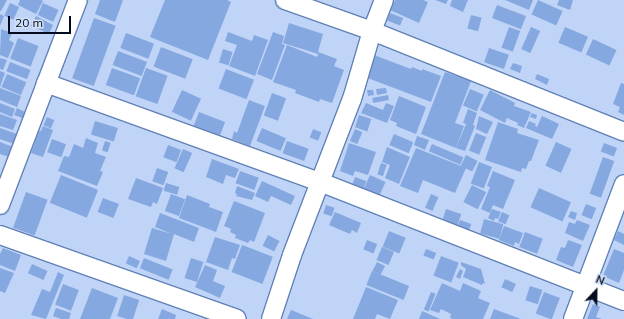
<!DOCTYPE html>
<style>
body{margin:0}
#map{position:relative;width:624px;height:319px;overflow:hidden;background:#bfd4f7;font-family:Mulish,sans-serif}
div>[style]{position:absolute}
.building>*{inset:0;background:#86a8e0;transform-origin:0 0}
.roads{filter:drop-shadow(1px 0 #6282b7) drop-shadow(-1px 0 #6282b7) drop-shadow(0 1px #6282b7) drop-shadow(0 -1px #6282b7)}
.street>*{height:18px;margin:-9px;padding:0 9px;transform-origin:9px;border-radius:9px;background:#fff}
span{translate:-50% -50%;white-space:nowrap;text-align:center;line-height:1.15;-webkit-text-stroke:3px #d2e1f8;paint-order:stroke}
.north{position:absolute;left:576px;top:271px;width:40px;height:40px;-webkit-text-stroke:3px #d2e1f8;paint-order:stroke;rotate:22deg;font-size:11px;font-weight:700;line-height:16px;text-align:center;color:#020b1e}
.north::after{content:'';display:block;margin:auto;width:14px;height:18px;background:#020b1e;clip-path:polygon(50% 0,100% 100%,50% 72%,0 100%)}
.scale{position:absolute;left:8px;top:16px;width:63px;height:18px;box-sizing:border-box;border:2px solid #020b1e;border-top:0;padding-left:5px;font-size:12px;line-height:14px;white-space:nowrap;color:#020b1e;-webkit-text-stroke:3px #d2e1f8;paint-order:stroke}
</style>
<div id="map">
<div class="building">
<div style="clip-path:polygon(0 0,7px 0,1px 11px,0 11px)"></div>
<div style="clip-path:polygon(20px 0,41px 0,43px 1px,36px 14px,18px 5px)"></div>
<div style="clip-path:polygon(100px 0,123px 0,115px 22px,95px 14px)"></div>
<div style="clip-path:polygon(165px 0,227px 0,231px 2px,208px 60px,150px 37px)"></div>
<div style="clip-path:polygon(395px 0,423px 0,428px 2px,419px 23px,390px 10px)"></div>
<div style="clip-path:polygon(435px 0,448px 0,446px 4px)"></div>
<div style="clip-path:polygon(452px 0,468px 0,463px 12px,450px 6px)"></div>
<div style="clip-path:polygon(505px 0,533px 0,529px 10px)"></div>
<div style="left:538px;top:0;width:27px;height:16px;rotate:24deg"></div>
<div style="clip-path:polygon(559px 0,573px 0,570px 10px,557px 5px)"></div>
<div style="left:10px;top:3px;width:10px;height:14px;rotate:24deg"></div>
<div style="left:43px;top:3px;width:17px;height:13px;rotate:24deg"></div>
<div style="left:497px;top:5px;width:31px;height:14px;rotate:21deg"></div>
<div style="left:390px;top:13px;width:14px;height:8px;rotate:21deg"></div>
<div style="clip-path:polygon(0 14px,4px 16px,0 26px)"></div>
<div style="left:471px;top:15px;width:11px;height:14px;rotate:15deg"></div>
<div style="clip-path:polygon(36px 16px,53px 25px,49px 34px,31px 26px)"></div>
<div style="left:94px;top:18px;width:23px;height:64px;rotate:20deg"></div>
<div style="clip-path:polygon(289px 23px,323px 34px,318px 52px,337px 59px,334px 66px,344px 70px,332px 103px,320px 99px,319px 102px,295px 93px,296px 90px,273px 82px,287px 45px,317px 57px,318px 54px,283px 43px)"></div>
<div style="left:509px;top:27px;width:12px;height:22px;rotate:20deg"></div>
<div style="left:531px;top:27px;width:10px;height:24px;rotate:24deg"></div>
<div style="left:565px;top:27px;width:25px;height:17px;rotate:23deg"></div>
<div style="clip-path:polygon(1px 29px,12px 33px,9px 40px,14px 43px,8px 58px,0 55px)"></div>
<div style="clip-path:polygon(228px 32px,252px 41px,254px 35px,268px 40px,255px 76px,229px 66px,237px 45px,225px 41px)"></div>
<div style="clip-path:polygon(273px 32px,284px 36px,282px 44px,285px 45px,272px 80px,257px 74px)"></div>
<div style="left:126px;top:33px;width:30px;height:16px;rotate:21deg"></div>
<div style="left:18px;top:38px;width:22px;height:22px;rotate:21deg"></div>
<div style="left:593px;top:39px;width:26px;height:17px;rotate:25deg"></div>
<div style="left:161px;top:47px;width:34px;height:21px;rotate:21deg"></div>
<div style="left:489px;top:48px;width:21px;height:15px;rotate:19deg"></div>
<div style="left:223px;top:49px;width:10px;height:14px;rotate:17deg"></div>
<div style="left:118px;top:51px;width:31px;height:15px;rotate:21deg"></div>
<div style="clip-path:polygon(374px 55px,411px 69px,412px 67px,422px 71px,422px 69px,441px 76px,431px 102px,365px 77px)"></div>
<div style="clip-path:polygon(0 58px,7px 60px,3px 70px,0 69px)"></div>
<div style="left:10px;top:62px;width:22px;height:10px;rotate:21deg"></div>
<div style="clip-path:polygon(513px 63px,522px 66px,520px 73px,510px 69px)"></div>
<div style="left:112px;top:68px;width:30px;height:18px;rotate:20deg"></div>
<div style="left:146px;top:68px;width:23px;height:30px;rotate:20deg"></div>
<div style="left:226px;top:69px;width:30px;height:21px;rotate:21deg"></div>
<div style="clip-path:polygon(0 71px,5px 73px,0 87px)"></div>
<div style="clip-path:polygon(445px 72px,471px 81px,455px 123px,464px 126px,456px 148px,421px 134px)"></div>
<div style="left:7px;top:74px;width:21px;height:14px;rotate:23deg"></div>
<div style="clip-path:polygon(537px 74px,549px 79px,547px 85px,535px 79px)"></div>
<div style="clip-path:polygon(621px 83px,624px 84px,624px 115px,618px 112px,620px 107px,613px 104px)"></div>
<div style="clip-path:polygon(0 88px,21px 96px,17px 107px,0 100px)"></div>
<div style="clip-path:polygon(386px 88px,387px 93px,377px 95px,376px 89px)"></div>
<div style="left:470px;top:89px;width:15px;height:18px;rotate:23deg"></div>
<div style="left:182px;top:90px;width:21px;height:24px;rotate:25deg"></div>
<div style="clip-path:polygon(367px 90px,373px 90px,374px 95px,368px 96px)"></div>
<div style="clip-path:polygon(490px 90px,515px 103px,514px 106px,531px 112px,524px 128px,517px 125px,518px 123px,507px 118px,505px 123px,480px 110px)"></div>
<div style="left:272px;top:93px;width:15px;height:24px;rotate:20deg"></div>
<div style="left:388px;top:95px;width:5px;height:16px;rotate:79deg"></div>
<div style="clip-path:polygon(399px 96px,426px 107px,416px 134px,396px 126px,397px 123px,390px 120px)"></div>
<div style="clip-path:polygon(249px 100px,265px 106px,250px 146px,232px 139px,234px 131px,237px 133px)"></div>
<div style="clip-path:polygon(0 103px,15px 109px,12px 117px,0 112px)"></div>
<div style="clip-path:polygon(366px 103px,383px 110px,386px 103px,394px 106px,387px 123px,361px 113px)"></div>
<div style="clip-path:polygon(17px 108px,27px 113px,25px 119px,14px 115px)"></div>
<div style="clip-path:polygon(468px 109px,477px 113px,473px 125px,475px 126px,465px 151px,456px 148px,466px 124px,463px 123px)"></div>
<div style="left:199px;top:112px;width:28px;height:18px;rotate:21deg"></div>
<div style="clip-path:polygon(532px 113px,537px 115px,536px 119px,530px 117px)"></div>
<div style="clip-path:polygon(0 114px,17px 120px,13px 130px,0 126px)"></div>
<div style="left:359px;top:115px;width:13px;height:13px;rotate:18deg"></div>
<div style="clip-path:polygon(479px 116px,493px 122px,487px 134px,476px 129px)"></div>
<div style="clip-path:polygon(542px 116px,559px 124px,552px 139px,526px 128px,529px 121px,536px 124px,535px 126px,537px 127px)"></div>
<div style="left:47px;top:117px;width:8px;height:9px;rotate:23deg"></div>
<div style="left:95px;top:121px;width:24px;height:14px;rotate:17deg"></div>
<div style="clip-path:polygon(498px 122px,518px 129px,517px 133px,539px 140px,531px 161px,529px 161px,526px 169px,522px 168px,521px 172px,485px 160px)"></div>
<div style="clip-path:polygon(43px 126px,53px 130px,43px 157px,31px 153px,39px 131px,41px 131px)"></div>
<div style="clip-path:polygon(0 128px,17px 134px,14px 144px,0 139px)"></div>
<div style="left:262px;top:128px;width:26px;height:14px;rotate:23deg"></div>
<div style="left:313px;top:129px;width:9px;height:9px;rotate:21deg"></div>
<div style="left:355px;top:129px;width:8px;height:13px;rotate:23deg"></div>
<div style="left:476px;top:133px;width:11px;height:19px;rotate:22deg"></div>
<div style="left:394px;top:134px;width:21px;height:12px;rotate:23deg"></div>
<div style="clip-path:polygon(417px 136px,429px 140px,425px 150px,414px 145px)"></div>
<div style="clip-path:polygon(86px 138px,98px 143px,95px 153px,106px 157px,100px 171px,103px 172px,97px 186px,58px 171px,64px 156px,69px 157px,74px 144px,83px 148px)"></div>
<div style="left:52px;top:139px;width:15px;height:14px;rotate:20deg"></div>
<div style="left:105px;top:141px;width:6px;height:10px;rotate:18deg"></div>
<div style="left:287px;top:141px;width:23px;height:13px;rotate:20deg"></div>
<div style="clip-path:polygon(0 142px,13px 147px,9px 157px,0 154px)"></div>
<div style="left:556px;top:142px;width:17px;height:26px;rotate:24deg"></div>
<div style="clip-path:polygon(349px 143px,376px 152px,368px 175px,355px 171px,353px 176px,340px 171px)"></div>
<div style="left:604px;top:143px;width:14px;height:9px;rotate:21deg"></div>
<div style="left:432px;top:144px;width:34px;height:8px;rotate:23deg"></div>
<div style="left:168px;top:145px;width:14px;height:13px;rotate:21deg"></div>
<div style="clip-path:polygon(387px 147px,410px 157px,399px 184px,385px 178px,390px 165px,382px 162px)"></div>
<div style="clip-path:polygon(416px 148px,466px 168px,455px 193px,423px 180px,418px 193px,400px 186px)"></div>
<div style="left:183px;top:149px;width:10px;height:21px;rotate:24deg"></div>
<div style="left:466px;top:155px;width:13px;height:12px;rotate:27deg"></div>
<div style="left:603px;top:157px;width:12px;height:39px;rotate:20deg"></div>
<div style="clip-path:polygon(212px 159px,239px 169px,235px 178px,226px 175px,223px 184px,206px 177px)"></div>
<div style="left:479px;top:162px;width:14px;height:23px;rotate:21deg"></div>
<div style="left:381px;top:163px;width:6px;height:12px;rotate:18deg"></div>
<div style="left:157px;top:168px;width:12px;height:14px;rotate:20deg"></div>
<div style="left:240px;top:171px;width:20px;height:13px;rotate:20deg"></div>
<div style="clip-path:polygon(493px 171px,515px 180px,503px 209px,493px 205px,490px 213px,481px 209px,490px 187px,487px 186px)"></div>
<div style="left:61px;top:175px;width:40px;height:30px;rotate:22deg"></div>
<div style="left:370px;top:175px;width:17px;height:17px;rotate:24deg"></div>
<div style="left:355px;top:177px;width:12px;height:9px;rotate:20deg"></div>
<div style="clip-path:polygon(136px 178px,163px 188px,157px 204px,153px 202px,151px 207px,128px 199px)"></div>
<div style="clip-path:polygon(262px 181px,295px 196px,291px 205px,271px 196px,268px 202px,255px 196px)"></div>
<div style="left:166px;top:183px;width:14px;height:8px;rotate:17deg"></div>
<div style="left:472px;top:185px;width:16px;height:19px;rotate:27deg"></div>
<div style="clip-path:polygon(237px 186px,255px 193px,252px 200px,236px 196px,237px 194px,235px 193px)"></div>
<div style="left:539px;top:188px;width:35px;height:21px;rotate:24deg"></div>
<div style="left:26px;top:192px;width:23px;height:38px;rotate:20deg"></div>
<div style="left:171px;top:194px;width:15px;height:18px;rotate:20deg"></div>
<div style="left:431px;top:194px;width:8px;height:15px;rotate:23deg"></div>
<div style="clip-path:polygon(187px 195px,210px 204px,209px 207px,223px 212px,216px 232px,179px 218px)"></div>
<div style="left:103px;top:198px;width:17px;height:15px;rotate:21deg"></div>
<div style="clip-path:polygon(234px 201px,265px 213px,254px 242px,250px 240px,248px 243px,235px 238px,236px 235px,230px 232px,231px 229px,224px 226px)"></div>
<div style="left:586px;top:204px;width:11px;height:12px;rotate:22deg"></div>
<div style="left:326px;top:205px;width:9px;height:9px;rotate:18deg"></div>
<div style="left:446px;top:209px;width:16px;height:12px;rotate:18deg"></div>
<div style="clip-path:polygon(492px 209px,501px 212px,498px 219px,495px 218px,494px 221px,488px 218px)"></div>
<div style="clip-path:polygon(571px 211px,577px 213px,575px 220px,568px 217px)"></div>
<div style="clip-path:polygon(335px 212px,361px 223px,357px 233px,352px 230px,350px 234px,329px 225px)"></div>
<div style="left:502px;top:212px;width:8px;height:10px;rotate:23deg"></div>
<div style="clip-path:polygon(160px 213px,199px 228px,194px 242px,174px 234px,166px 261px,144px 254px,152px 228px,172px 234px,155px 227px)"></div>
<div style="left:484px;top:219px;width:20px;height:15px;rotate:15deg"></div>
<div style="left:460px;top:220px;width:12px;height:10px;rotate:20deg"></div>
<div style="clip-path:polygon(577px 220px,590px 225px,583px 241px,565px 233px,569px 222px,575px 224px)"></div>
<div style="clip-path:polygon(504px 226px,523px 233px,519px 244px,515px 242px,514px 246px,499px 240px)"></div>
<div style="left:389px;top:231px;width:18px;height:17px;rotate:22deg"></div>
<div style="clip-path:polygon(618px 231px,624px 234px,624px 245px,614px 240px)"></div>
<div style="left:525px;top:232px;width:19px;height:16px;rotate:21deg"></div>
<div style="left:268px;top:235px;width:13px;height:12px;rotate:27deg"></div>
<div style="clip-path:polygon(215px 237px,240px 245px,235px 259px,232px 258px,228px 270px,206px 262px)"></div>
<div style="left:367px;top:240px;width:11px;height:10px;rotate:22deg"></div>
<div style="clip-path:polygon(568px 240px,582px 245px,573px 267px,556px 260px,561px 247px,565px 248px)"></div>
<div style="left:242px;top:245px;width:33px;height:29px;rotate:21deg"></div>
<div style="left:382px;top:247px;width:13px;height:14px;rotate:23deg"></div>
<div style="clip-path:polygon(3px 248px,21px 255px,15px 271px,0 265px,0 254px)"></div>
<div style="left:426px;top:249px;width:11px;height:7px;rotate:22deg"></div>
<div style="clip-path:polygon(614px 249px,624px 253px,624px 270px,619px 283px,603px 276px)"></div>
<div style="left:129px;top:256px;width:12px;height:8px;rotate:24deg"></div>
<div style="left:441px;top:256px;width:19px;height:21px;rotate:21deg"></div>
<div style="left:144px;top:258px;width:31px;height:11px;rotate:22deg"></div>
<div style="left:191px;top:258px;width:13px;height:21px;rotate:18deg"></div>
<div style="left:377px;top:262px;width:9px;height:10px;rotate:27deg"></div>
<div style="clip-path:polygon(461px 262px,481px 269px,485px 284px,483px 283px,482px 285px,463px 277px,466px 269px,461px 265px)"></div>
<div style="left:32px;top:264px;width:17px;height:10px;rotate:24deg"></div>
<div style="clip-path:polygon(205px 265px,217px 270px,213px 281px,225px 286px,220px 298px,195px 287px)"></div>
<div style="clip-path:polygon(0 268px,14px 273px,5px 293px,0 291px)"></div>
<div style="clip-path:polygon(460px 269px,463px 271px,460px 279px,456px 277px)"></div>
<div style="left:372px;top:271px;width:40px;height:15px;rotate:22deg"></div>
<div style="clip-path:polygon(58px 272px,64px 275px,46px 319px,31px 315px,42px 289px,50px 292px)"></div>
<div style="left:505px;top:279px;width:12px;height:9px;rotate:24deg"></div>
<div style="clip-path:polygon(442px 283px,460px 291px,463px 283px,481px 291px,478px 298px,490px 303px,483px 319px,453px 319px,450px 318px,451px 314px,441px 309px,439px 313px,430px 310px)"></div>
<div style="left:63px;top:284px;width:17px;height:22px;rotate:21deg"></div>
<div style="left:530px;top:286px;width:13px;height:15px;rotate:18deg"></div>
<div style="clip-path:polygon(366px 287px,398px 300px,390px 319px,377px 314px,375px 319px,353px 319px)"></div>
<div style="clip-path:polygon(92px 288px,118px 298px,110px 319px,80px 319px)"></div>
<div style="left:431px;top:292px;width:5px;height:19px;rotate:22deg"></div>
<div style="left:544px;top:292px;width:17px;height:23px;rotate:21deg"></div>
<div style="left:124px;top:295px;width:16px;height:22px;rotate:18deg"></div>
<div style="clip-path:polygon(593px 304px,600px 307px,596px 317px,602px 319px,587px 319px)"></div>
<div style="clip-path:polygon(56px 308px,71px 313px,69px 319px,61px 319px,53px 316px)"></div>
<div style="clip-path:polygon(162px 309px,176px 315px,175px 319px,158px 319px)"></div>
<div style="clip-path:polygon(494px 309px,521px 319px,490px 319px)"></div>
<div style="clip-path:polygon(291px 310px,313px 319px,287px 319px)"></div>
<div style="clip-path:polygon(422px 311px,440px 319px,419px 319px)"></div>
</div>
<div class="roads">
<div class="street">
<div style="left:285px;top:0;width:92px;rotate:19.6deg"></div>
<div style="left:372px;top:31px;width:271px;rotate:21.8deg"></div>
<div style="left:46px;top:83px;width:291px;rotate:19.9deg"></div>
<div style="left:320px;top:182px;width:326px;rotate:21.4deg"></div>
<div style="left:0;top:205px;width:219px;rotate:-69.2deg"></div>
<div style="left:0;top:235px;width:251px;rotate:19.5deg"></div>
<div style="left:271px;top:319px;width:67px;rotate:-71.8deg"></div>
<div style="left:292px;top:255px;width:167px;rotate:-69deg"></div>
<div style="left:352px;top:99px;width:71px;rotate:-73.6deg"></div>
<div style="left:372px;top:31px;width:33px;rotate:-69deg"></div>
<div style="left:573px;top:319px;width:144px;rotate:-69.3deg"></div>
</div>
</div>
<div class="north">N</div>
<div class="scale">20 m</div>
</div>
